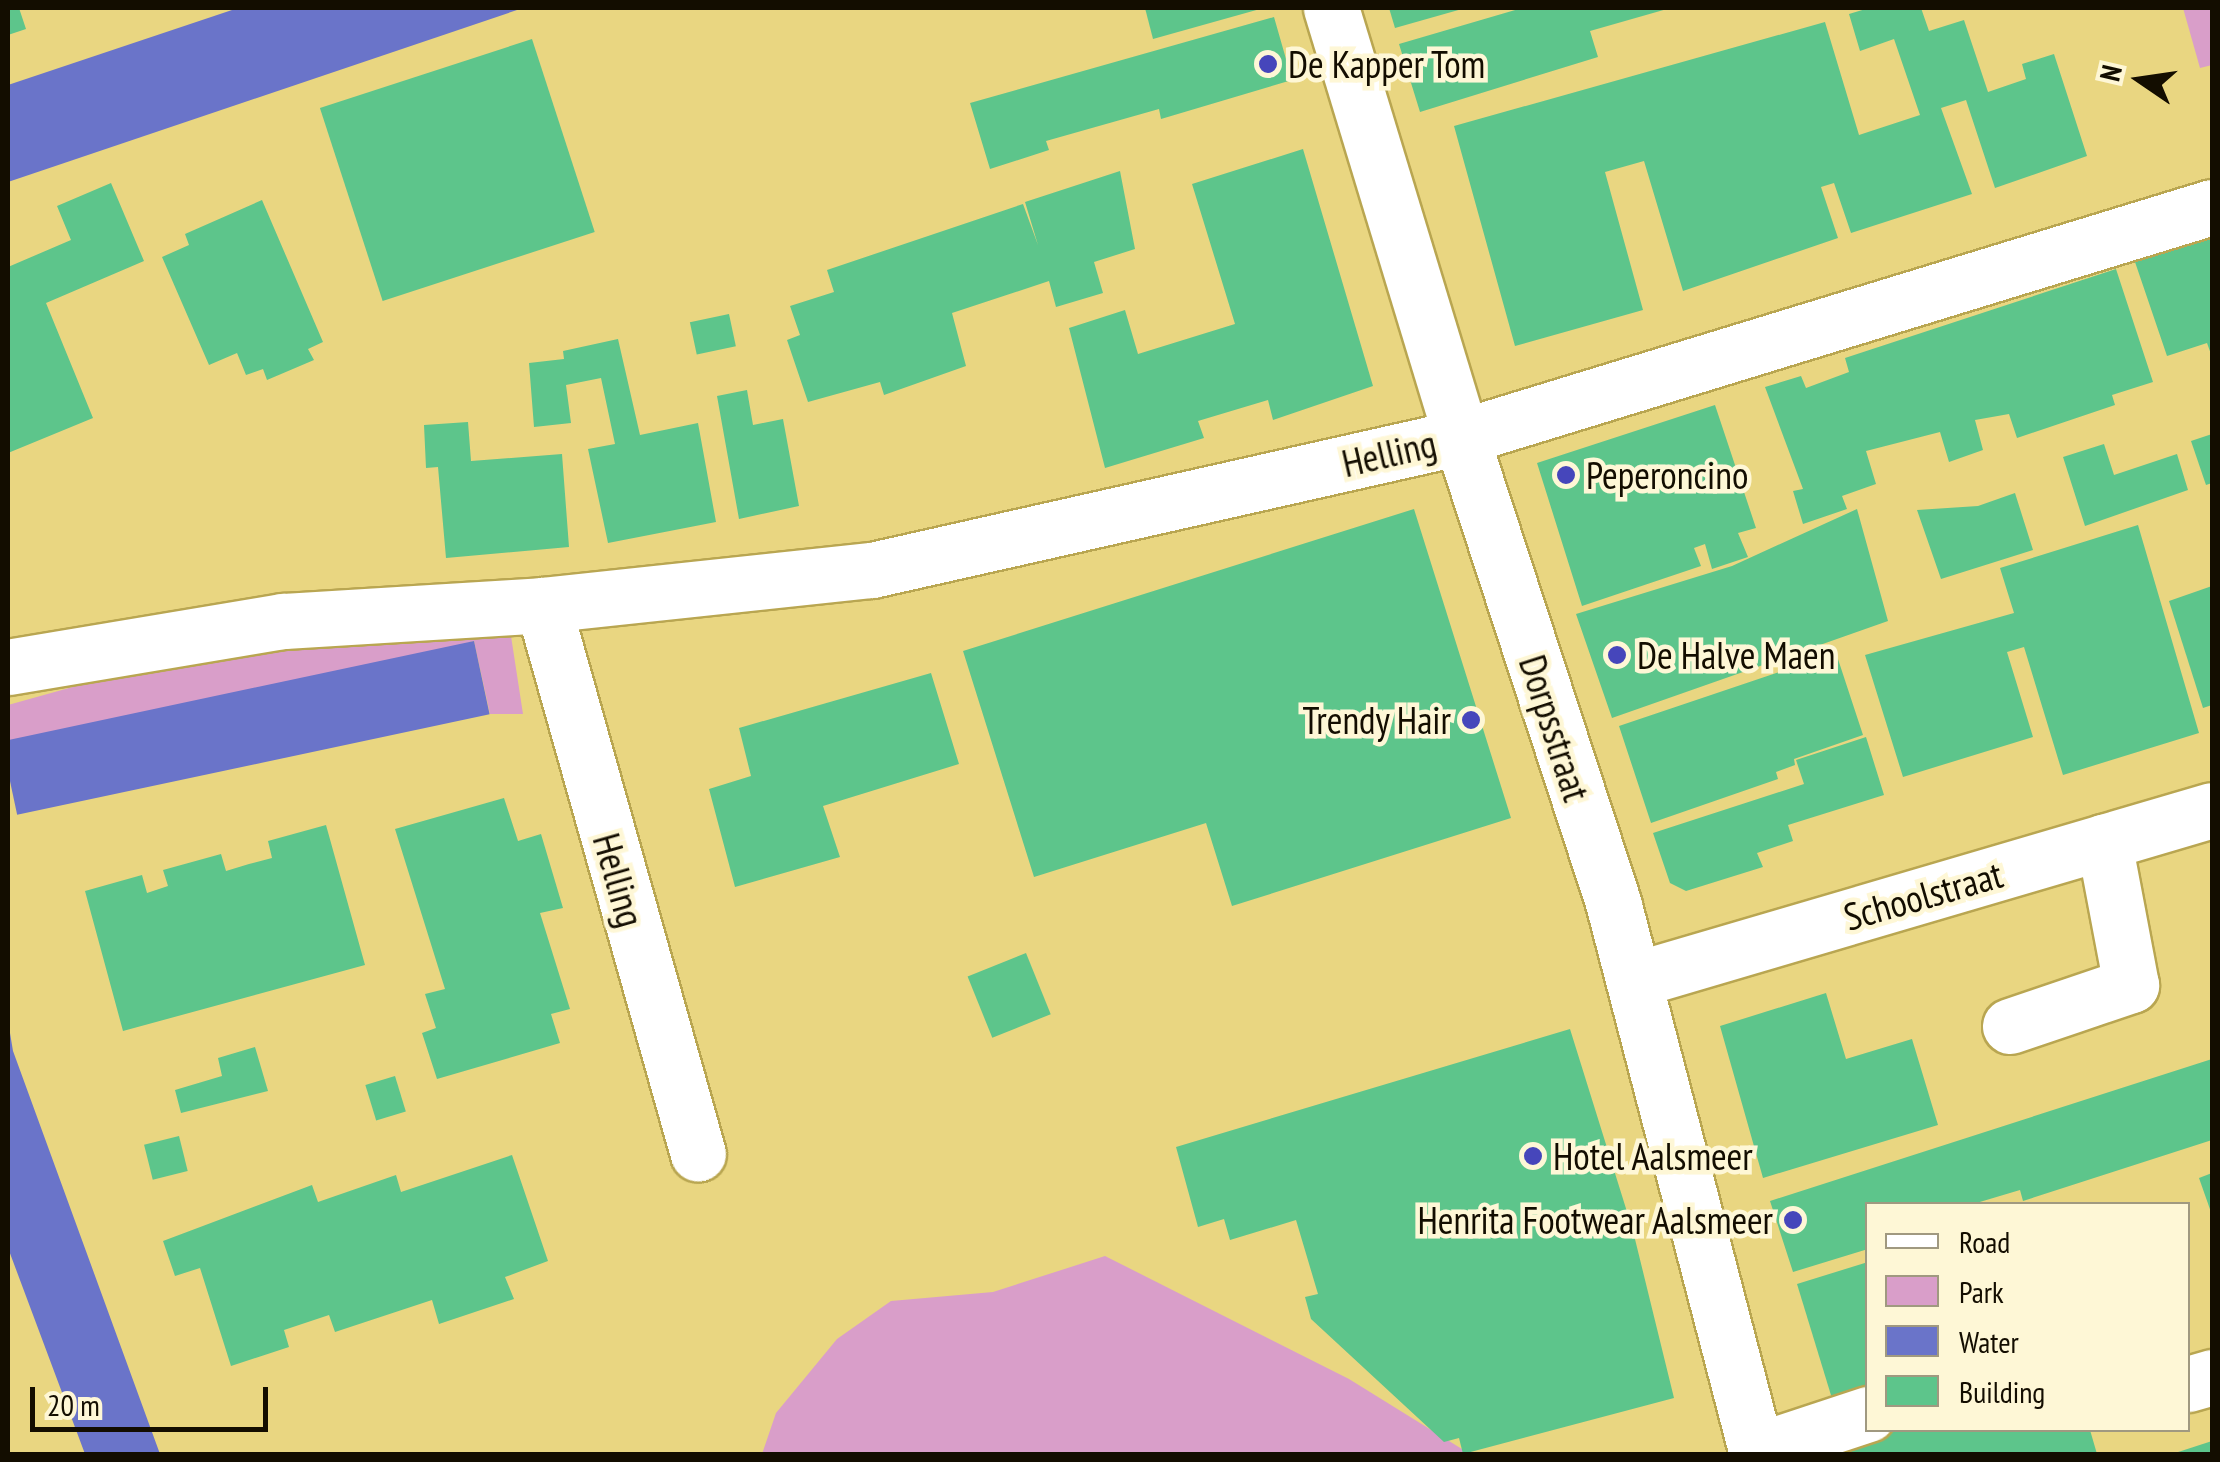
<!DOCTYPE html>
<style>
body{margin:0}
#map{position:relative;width:2220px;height:1462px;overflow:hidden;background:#e9d681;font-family:"PT Sans Narrow",sans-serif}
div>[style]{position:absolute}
.green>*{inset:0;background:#d99ec9}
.water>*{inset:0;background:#6a74c9;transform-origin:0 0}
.building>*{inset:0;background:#5dc58b;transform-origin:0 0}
.roads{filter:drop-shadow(2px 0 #b9a651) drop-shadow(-2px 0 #b9a651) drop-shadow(0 2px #b9a651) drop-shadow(0 -2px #b9a651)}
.minor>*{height:55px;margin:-27.5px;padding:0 27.5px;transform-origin:27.5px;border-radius:27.5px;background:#fff}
.dots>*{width:28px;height:28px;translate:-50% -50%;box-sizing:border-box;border:5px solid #fef7d6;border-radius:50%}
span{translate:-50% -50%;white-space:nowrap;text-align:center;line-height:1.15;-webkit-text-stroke:9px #fef7d6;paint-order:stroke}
.poi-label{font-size:38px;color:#130d00}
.left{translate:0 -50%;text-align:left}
.right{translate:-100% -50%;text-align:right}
.street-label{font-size:38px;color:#130d00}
.frame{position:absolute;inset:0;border:10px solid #130d00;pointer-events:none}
.legend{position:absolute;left:1865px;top:1202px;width:325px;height:230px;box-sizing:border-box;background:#fef7d6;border:2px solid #a09980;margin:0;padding:12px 18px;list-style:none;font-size:30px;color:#130d00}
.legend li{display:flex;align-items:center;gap:20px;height:50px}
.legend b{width:50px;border:2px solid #a09980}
.north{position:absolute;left:2090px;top:30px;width:100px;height:100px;-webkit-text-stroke:8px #fef7d6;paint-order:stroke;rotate:283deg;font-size:28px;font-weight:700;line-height:40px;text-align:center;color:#130d00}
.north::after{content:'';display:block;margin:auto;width:35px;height:45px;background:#130d00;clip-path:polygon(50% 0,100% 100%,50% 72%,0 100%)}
.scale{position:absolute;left:30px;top:1387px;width:238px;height:45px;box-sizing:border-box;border:5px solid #130d00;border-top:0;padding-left:12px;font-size:30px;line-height:35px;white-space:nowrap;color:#130d00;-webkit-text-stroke:8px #fef7d6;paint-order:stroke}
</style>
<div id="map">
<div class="green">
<div style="clip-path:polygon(2183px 8px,2212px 8px,2212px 65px,2200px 68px)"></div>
<div style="clip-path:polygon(496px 623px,511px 636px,523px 714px,490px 714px,474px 641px,8px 767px,8px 705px,209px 649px)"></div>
<div style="clip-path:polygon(1105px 1256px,1349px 1379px,1470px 1454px,762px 1454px,776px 1413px,837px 1339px,891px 1301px,993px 1292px)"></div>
</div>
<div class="water">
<div style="clip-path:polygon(238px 8px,523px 8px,8px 182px,8px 85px)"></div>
<div style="left:474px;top:641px;width:75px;height:483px;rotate:78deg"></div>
<div style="clip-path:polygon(8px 1021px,13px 1051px,160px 1454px,85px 1454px,8px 1248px)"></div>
</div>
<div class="building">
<div style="clip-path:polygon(8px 8px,19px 8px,26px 29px,8px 35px)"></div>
<div style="clip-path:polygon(1145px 8px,1260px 8px,1260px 9px,1153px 39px)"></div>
<div style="clip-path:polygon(1389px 8px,1462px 8px,1462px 9px,1395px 28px)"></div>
<div style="clip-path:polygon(1522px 8px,1667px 9px,1590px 31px,1598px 57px,1420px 112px,1399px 44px)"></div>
<div style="clip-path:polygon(1869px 8px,1921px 8px,1929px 31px,1964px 20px,1988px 92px,2026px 79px,2022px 64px,2054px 54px,2087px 156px,1995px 188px,1966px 100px,1941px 108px,1972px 194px,1851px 233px,1834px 183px,1821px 187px,1838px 238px,1683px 291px,1644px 161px,1605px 172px,1643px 310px,1515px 346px,1454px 126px,1825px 22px,1859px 135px,1920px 115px,1894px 39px,1860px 51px,1849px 14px)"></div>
<div style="clip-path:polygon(1274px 17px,1292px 80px,1161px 119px,1159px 109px,1046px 141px,1049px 150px,990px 169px,970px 103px)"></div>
<div style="left:532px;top:39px;width:203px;height:223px;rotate:72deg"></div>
<div style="clip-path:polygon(1303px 149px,1373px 386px,1273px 420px,1268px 400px,1198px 421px,1204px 438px,1105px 468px,1069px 328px,1125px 310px,1138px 354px,1235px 324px,1192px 184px)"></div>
<div style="clip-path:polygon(1120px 171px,1135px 249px,1094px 262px,1103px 293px,1056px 307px,1049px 281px,952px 313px,966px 366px,884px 395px,880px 382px,808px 402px,787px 340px,800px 335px,790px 306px,834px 292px,827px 270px,1023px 204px,1038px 245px,1025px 202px)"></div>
<div style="clip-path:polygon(111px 183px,144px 261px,46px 303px,93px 418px,8px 453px,8px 267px,71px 240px,57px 206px)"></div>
<div style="clip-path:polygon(262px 200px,323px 342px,308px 349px,314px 360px,267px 380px,263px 369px,246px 375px,237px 353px,209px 365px,162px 257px,189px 245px,185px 234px)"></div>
<div style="clip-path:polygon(2212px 236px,2212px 357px,2207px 343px,2167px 356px,2135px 262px)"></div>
<div style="clip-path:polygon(2116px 269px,2153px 382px,2112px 395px,2115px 405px,2017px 438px,2009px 414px,1975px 420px,1983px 450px,1949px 462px,1940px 432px,1866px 451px,1876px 484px,1842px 496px,1847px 509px,1803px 524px,1793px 491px,1803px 489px,1765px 387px,1801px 376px,1806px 388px,1849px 372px,1845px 358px)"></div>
<div style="left:729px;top:314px;width:33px;height:40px;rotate:78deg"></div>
<div style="clip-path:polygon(618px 339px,640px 435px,698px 423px,716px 522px,608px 543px,588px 449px,615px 444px,601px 378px,566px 385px,571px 423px,534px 427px,529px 363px,564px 359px,563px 351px)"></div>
<div style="clip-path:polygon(747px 390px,753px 425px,783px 419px,799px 506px,739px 519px,717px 396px)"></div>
<div style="clip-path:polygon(1715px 405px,1756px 528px,1738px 533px,1748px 557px,1712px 569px,1705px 544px,1694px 548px,1701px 566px,1582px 606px,1537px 463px)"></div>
<div style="clip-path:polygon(468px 422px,471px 461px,562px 454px,569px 547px,446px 558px,438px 467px,426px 468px,424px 425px)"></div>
<div style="clip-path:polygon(2212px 434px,2212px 483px,2206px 485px,2191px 441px)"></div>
<div style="clip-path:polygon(2104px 444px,2114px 475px,2177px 454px,2188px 490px,2085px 526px,2063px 457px)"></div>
<div style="clip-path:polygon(2015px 493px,2033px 550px,1941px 579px,1917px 510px,1978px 506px)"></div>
<div style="clip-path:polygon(1414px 509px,1511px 818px,1232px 906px,1206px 823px,1034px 877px,963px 651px)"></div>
<div style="clip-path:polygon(1857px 509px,1888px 621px,1612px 718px,1576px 614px,1732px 566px)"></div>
<div style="clip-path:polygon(2138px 525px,2199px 733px,2063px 775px,2024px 647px,2007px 652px,2033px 737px,1903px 777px,1865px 655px,2014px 613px,2000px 568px)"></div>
<div style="clip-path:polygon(2212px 586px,2212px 705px,2203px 708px,2169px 601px)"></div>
<div style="clip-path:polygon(1836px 653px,1863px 735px,1794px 759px,1795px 765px,1776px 772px,1778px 779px,1651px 823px,1619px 726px)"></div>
<div style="clip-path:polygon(931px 673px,959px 764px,823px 806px,840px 857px,735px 887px,709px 789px,751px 776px,739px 728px)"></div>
<div style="clip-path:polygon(1866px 737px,1884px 795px,1788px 825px,1793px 841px,1757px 853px,1763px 867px,1686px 891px,1670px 883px,1653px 833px,1804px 784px,1796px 760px)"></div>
<div style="clip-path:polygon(504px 798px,518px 841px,541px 834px,563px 908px,540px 913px,570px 1009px,551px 1014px,560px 1043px,437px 1079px,422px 1033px,436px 1028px,425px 994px,445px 989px,395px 829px)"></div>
<div style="clip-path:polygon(326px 825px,365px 965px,123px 1031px,85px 891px,142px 875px,147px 893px,168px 886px,163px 870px,221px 854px,226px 871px,249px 864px,272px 858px,268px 841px)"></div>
<div style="left:1026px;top:953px;width:66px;height:63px;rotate:68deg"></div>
<div style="clip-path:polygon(1826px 993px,1846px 1059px,1912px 1039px,1938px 1125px,1763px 1178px,1720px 1026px)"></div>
<div style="clip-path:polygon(1570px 1029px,1633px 1231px,1674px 1398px,1463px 1454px,1459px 1438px,1444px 1442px,1311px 1319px,1305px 1297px,1318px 1294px,1296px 1220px,1230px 1240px,1224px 1219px,1198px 1227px,1176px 1147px)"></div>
<div style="clip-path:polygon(255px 1047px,268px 1091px,181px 1113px,175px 1090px,222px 1076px,218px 1058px)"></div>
<div style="clip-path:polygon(2212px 1059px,2212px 1140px,2023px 1201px,2020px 1190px,1973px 1204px,1868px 1204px,1868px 1249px,1793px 1272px,1770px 1201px)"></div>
<div style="left:395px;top:1076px;width:37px;height:31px;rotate:73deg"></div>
<div style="left:179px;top:1136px;width:36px;height:36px;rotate:76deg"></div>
<div style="clip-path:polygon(512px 1155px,548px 1261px,505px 1277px,514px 1299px,439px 1324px,432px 1300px,335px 1332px,329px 1315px,284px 1330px,289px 1347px,231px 1366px,200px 1268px,175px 1276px,163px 1241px,312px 1185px,318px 1202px,396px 1175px,401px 1192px)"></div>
<div style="clip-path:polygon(2212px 1173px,2212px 1215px,2199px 1178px)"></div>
<div style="clip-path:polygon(1868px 1262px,1868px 1394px,1834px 1405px,1797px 1284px)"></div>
<div style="clip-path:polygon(1868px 1430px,2090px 1430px,2097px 1454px,1848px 1454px,1843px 1437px)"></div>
<div style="clip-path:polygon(2212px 1441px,2212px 1454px,2172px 1454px)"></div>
</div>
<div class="roads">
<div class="minor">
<div style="left:1331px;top:8px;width:448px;rotate:73.1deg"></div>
<div style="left:1461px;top:437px;width:493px;rotate:71.9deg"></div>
<div style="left:1614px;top:906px;width:566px;rotate:75.37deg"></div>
<div style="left:543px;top:605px;width:570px;rotate:74.23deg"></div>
<div style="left:8px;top:667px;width:279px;rotate:-9.5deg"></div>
<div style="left:283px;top:621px;width:260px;rotate:-3.5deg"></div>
<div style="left:543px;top:605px;width:331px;rotate:-6.1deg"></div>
<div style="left:872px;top:570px;width:604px;rotate:-12.72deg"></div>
<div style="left:1461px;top:437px;width:785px;rotate:-17.03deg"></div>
<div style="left:1634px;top:980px;width:602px;rotate:-16.39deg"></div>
<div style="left:2010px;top:1026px;width:128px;rotate:-18.7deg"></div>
<div style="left:2131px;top:985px;width:146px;rotate:-100.7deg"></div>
<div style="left:2188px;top:1384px;width:25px;rotate:-16deg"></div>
<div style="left:1756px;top:1451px;width:118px;rotate:-18.3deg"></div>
</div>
</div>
<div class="dots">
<div style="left:1268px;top:64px;background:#4646bb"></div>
<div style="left:1566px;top:475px;background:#4646bb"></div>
<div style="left:1617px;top:655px;background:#4646bb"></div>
<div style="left:1471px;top:720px;background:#4646bb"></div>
<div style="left:1533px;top:1156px;background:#4646bb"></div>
<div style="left:1793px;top:1220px;background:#4646bb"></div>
</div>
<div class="poi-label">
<span class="left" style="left:1288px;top:64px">De Kapper Tom</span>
<span class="left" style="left:1586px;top:475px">Peperoncino</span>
<span class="left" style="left:1637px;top:655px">De Halve Maen</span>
<span class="right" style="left:1451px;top:720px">Trendy Hair</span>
<span class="left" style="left:1553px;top:1156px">Hotel Aalsmeer</span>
<span class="right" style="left:1773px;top:1220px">Henrita Footwear Aalsmeer</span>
</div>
<div class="street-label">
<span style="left:1389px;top:453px;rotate:-13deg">Helling</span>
<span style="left:1555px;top:728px;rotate:72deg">Dorpsstraat</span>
<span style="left:619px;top:880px;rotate:74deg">Helling</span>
<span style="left:1923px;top:895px;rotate:-16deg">Schoolstraat</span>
</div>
<div class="frame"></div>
<ul class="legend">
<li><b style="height:12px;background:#fff"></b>Road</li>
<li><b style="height:28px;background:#d99ec9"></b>Park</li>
<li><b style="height:28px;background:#6a74c9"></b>Water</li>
<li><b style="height:28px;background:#5dc58b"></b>Building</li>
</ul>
<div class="north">N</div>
<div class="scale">20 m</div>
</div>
